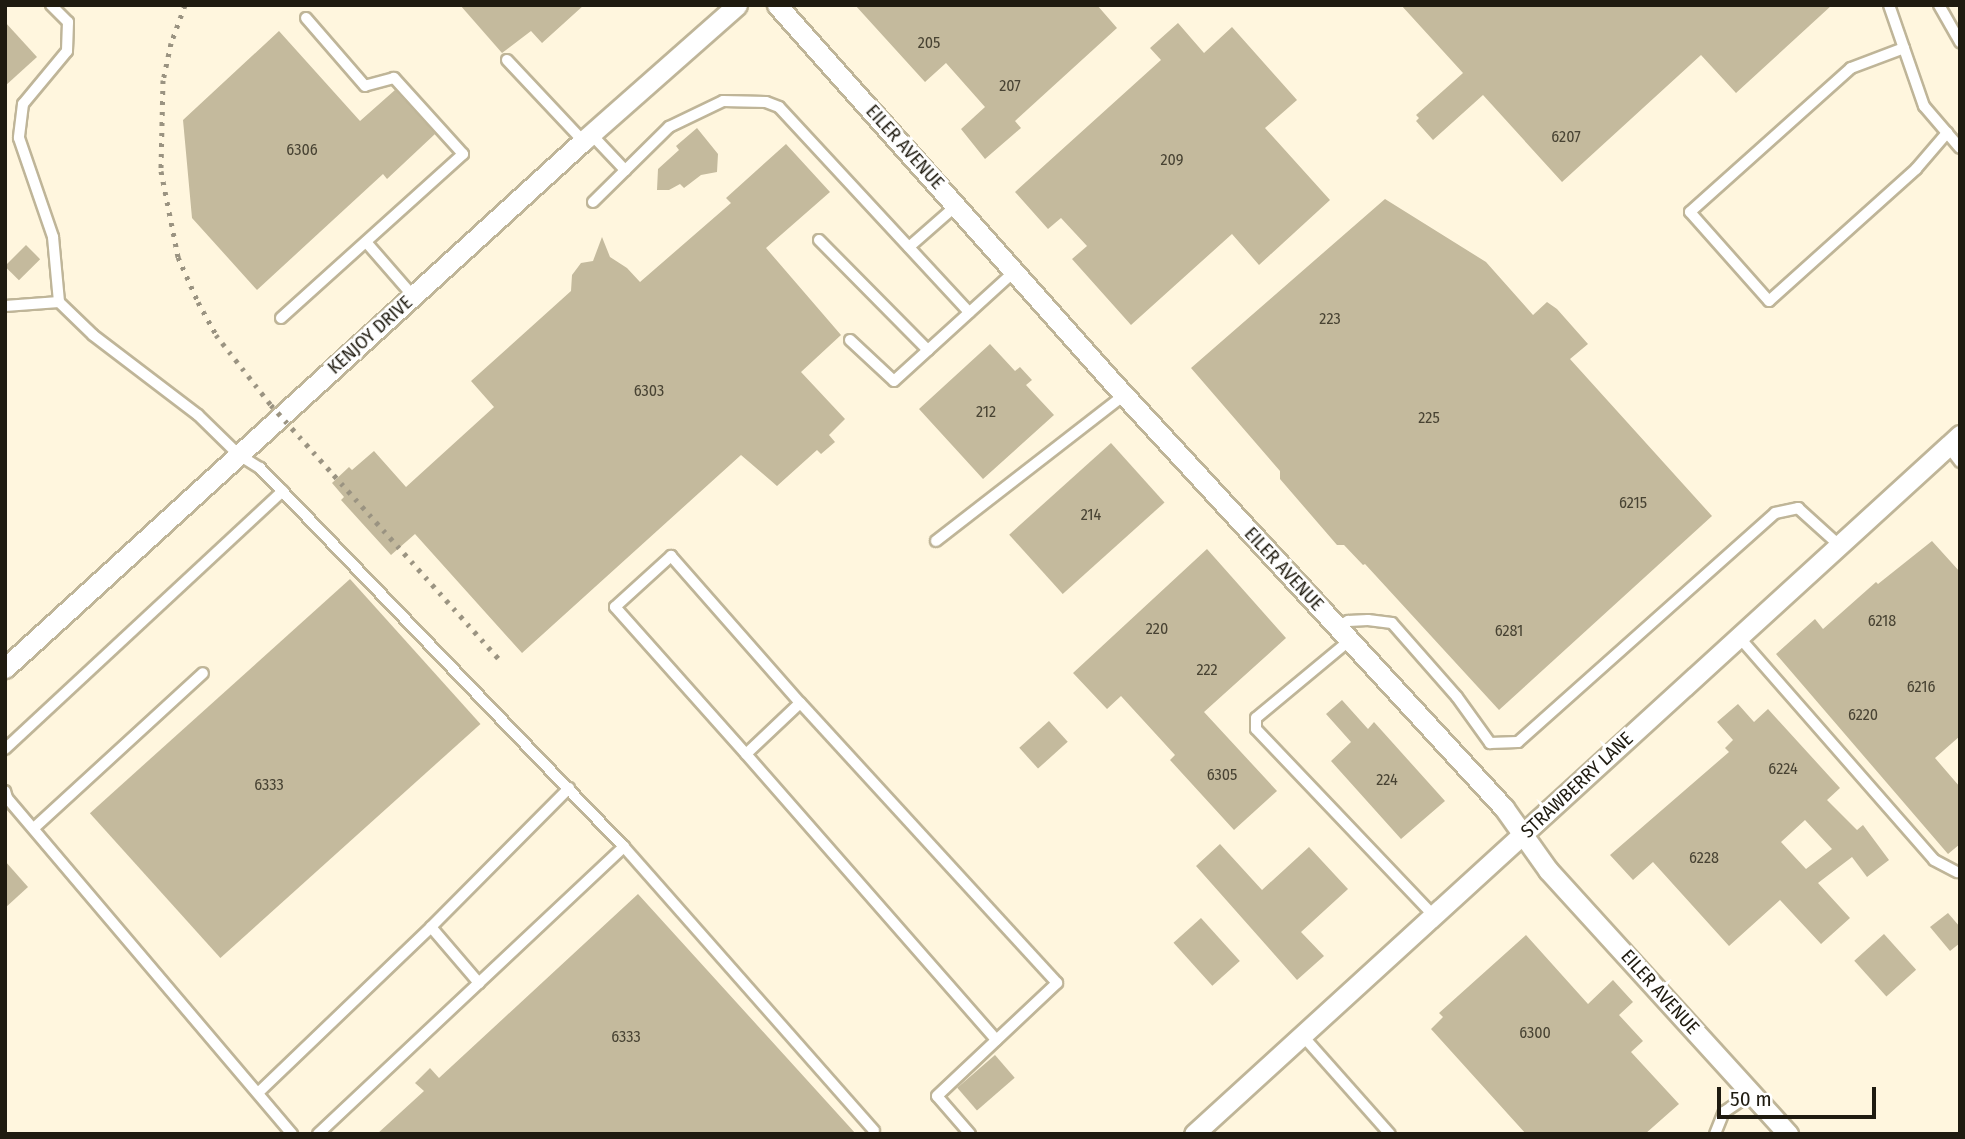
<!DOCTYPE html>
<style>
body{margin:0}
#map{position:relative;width:1965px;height:1139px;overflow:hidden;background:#fff6de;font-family:"Fira Sans Condensed",sans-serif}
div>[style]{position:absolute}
.building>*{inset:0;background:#c4ba9d;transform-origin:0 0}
.roads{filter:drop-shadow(2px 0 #bfb598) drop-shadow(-2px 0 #bfb598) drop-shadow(0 2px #bfb598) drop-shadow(0 -2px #bfb598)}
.lane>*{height:10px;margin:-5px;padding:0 5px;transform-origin:5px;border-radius:5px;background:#fff}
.street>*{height:19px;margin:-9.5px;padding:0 9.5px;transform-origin:9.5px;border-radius:9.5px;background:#fff}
.rail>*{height:5px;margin-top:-2.5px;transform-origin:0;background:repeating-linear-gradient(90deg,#9a9381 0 3.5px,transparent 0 10.5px)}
span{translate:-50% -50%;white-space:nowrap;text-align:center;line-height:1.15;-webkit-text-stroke:6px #fff;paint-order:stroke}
.number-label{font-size:16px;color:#484333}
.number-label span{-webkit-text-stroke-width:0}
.street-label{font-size:19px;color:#1f1b10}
.frame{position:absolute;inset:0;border:7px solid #1f1b10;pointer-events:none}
.scale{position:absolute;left:1717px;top:1087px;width:159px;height:32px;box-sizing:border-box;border:4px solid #1f1b10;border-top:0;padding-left:9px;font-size:21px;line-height:24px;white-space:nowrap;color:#1f1b10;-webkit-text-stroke:5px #fff;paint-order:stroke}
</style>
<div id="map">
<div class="building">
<div style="clip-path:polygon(460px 5px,584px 5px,542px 43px,531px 31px,502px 53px)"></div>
<div style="clip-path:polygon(855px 5px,1097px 5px,1117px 28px,1015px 121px,1021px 128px,985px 159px,961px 129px,985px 107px,946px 63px,925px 82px)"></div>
<div style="clip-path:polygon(1401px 5px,1832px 5px,1736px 93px,1701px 55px,1562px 182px,1483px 95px,1433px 140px,1416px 121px,1419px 118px,1416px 115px,1463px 73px)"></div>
<div style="clip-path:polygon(5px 22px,37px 57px,5px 86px)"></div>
<div style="clip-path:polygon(1178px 23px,1204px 53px,1232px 27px,1297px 100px,1265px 128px,1330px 200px,1259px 265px,1232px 234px,1131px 325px,1072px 259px,1087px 246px,1061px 218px,1048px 229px,1015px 192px,1161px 60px,1150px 48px)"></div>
<div style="clip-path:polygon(279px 31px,360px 121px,395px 90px,435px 134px,387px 179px,383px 174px,257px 290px,192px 218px,183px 120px)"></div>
<div style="clip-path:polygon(697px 128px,718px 154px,717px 172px,701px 175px,684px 188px,680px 184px,669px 190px,657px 190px,658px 169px,679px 150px,676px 146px)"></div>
<div style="clip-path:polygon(786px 144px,830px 192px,766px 248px,841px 335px,801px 372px,845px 419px,829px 435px,835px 442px,821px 454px,817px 450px,777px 486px,741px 455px,522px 653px,415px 534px,391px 555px,341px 500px,344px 497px,332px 483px,349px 467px,352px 470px,374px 451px,406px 487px,494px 407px,471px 381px,571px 291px,572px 275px,581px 263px,593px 261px,602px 237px,610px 257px,627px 268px,640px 282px,731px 203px,726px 198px)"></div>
<div style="clip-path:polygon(1385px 199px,1486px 262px,1533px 315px,1547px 302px,1557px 309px,1588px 344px,1570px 359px,1712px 516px,1499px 710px,1365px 564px,1363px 565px,1344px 545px,1337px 545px,1280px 479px,1280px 471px,1191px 368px)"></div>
<div style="left:26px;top:245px;width:20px;height:30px;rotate:45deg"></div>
<div style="clip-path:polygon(990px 344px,1015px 371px,1020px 367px,1032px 380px,1026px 385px,1054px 415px,983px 479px,919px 409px)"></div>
<div style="left:1111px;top:443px;width:80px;height:137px;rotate:48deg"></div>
<div style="clip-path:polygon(1932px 541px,1960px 572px,1960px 736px,1935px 758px,1960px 787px,1960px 844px,1948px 854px,1776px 654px,1815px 619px,1823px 629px,1876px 582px,1878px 584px)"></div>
<div style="clip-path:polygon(1207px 549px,1286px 638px,1204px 712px,1277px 791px,1234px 830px,1170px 760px,1175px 755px,1121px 696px,1107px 709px,1073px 673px)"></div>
<div style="left:350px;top:579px;width:195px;height:350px;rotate:48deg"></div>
<div style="clip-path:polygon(1342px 700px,1368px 729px,1374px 722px,1445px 801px,1401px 839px,1331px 761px,1351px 742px,1326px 714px)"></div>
<div style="clip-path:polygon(evenodd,1738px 704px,1754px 722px,1768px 709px,1840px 788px,1827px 800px,1857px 830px,1863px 825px,1889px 860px,1867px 877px,1852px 857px,1818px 883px,1850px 918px,1821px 944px,1780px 900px,1729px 946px,1653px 862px,1633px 880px,1610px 855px,1729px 752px,1725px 748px,1733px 740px,1717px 722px,1738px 704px,1805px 820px,1832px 849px,1806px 869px,1781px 842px,1805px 820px)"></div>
<div style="left:1049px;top:721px;width:28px;height:40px;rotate:48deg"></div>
<div style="clip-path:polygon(1220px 844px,1262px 890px,1309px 847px,1348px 889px,1301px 932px,1324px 956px,1297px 980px,1196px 866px)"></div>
<div style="clip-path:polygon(5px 861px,28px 887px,5px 908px)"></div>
<div style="clip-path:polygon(638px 894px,856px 1134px,377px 1134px,424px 1091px,415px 1083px,430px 1068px,439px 1078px)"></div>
<div style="clip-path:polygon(1948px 913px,1960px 927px,1960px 943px,1950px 951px,1930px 927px)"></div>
<div style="left:1201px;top:918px;width:58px;height:37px;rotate:48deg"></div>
<div style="left:1884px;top:934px;width:48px;height:40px;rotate:48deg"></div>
<div style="clip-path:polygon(1526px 935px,1588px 1004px,1613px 980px,1633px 1002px,1619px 1015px,1643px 1041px,1631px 1052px,1679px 1104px,1645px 1134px,1526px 1134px,1431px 1029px,1443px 1017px,1439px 1013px)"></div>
<div style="left:995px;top:1055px;width:30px;height:50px;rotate:49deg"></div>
</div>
<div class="roads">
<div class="lane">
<div style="left:51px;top:5px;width:24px;rotate:45deg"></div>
<div style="left:68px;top:22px;width:29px;rotate:92deg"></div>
<div style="left:67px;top:51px;width:69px;rotate:129.7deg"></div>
<div style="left:23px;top:104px;width:34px;rotate:97deg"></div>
<div style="left:19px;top:138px;width:105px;rotate:71deg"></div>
<div style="left:53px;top:237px;width:65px;rotate:84.7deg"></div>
<div style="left:59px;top:302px;width:47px;rotate:44.1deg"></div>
<div style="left:93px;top:335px;width:132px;rotate:37.3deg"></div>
<div style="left:198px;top:415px;width:57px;rotate:44.3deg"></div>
<div style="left:239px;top:455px;width:25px;rotate:32deg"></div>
<div style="left:260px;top:468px;width:525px;rotate:46.16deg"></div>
<div style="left:1889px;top:5px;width:107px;rotate:70.9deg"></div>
<div style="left:1924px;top:106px;width:55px;rotate:49.4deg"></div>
<div style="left:1939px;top:5px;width:43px;rotate:60.4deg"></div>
<div style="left:1904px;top:48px;width:57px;rotate:159.3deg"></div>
<div style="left:1851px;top:68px;width:216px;rotate:138.2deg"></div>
<div style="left:1690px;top:212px;width:119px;rotate:48.4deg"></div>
<div style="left:1769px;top:301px;width:198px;rotate:-41.9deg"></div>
<div style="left:1916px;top:169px;width:48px;rotate:-49.3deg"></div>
<div style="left:507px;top:60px;width:111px;rotate:46.8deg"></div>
<div style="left:591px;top:134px;width:50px;rotate:46.6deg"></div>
<div style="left:593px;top:202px;width:107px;rotate:-44.6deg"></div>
<div style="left:669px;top:127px;width:60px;rotate:-25.7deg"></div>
<div style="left:723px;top:101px;width:43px;rotate:1.3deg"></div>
<div style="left:766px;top:102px;width:14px;rotate:21deg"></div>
<div style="left:779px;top:107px;width:280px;rotate:47.2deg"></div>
<div style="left:819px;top:240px;width:155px;rotate:45.3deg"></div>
<div style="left:366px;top:242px;width:72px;rotate:49deg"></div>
<div style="left:909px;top:247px;width:64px;rotate:-41.2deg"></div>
<div style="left:5px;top:306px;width:54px;rotate:-4.2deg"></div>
<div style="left:281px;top:318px;width:245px;rotate:-42deg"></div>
<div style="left:463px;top:154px;width:103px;rotate:-132.2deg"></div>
<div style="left:394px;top:78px;width:30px;rotate:165deg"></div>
<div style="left:365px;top:86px;width:90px;rotate:-130.9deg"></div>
<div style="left:850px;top:340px;width:60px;rotate:43deg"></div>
<div style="left:894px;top:381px;width:164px;rotate:-42.3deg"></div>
<div style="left:1948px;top:446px;width:20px;rotate:53deg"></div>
<div style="left:936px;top:541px;width:238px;rotate:-37.8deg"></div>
<div style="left:1338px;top:627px;width:12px;rotate:-31deg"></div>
<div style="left:1348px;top:621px;width:20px;rotate:-3deg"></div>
<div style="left:1368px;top:620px;width:24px;rotate:7deg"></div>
<div style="left:1392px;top:623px;width:98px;rotate:48.7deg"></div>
<div style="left:1457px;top:697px;width:57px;rotate:54.3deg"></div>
<div style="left:1490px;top:743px;width:28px;rotate:-2deg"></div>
<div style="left:1518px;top:742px;width:344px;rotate:-41.7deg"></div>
<div style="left:1775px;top:513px;width:24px;rotate:-12deg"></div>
<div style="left:1798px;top:508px;width:55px;rotate:42.1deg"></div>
<div style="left:1739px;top:637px;width:296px;rotate:48.8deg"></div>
<div style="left:1934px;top:860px;width:26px;rotate:28deg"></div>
<div style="left:1350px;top:640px;width:122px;rotate:140.3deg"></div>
<div style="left:1256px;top:718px;width:11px;rotate:90deg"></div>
<div style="left:1256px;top:729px;width:258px;rotate:46.4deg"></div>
<div style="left:5px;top:749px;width:379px;rotate:-42.9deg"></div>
<div style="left:746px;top:754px;width:197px;rotate:-131.7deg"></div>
<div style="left:615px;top:607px;width:76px;rotate:-42.3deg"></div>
<div style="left:671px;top:556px;width:196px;rotate:48.7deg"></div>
<div style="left:5px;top:791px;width:7px;rotate:74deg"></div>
<div style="left:7px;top:798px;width:441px;rotate:49.7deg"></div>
<div style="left:34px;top:828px;width:229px;rotate:-42.5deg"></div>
<div style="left:431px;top:927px;width:74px;rotate:49.4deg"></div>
<div style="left:1302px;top:1035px;width:132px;rotate:48.4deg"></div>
<div style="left:259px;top:1092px;width:238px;rotate:-43.8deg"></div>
<div style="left:431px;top:927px;width:196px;rotate:-45.2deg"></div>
<div style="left:318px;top:1134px;width:420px;rotate:-43.2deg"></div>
<div style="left:624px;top:847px;width:378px;rotate:48.6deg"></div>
<div style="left:970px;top:1134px;width:50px;rotate:-131deg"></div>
<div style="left:937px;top:1096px;width:165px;rotate:-43.3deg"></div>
<div style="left:1057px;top:983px;width:380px;rotate:-132.5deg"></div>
<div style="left:800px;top:703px;width:74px;rotate:136.6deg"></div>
<div style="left:746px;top:754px;width:380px;rotate:48.8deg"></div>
<div style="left:1715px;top:1134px;width:24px;rotate:-68deg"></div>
<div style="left:1724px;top:1112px;width:34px;rotate:-34deg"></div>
</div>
<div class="street">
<div style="left:777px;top:5px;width:507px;rotate:48.36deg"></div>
<div style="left:1114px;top:384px;width:576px;rotate:47.39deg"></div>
<div style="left:1504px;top:808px;width:76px;rotate:54.6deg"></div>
<div style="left:1548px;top:870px;width:357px;rotate:47.7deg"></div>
<div style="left:5px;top:668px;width:782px;rotate:-42.36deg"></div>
<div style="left:583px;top:141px;width:205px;rotate:-41.4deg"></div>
<div style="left:1194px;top:1134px;width:1037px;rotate:-42.38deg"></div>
</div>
</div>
<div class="rail">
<div style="left:185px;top:5px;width:40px;rotate:110.2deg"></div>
<div style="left:171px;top:43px;width:38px;rotate:102deg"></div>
<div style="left:163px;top:80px;width:91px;rotate:91.3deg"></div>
<div style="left:161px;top:171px;width:88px;rotate:78.8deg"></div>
<div style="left:178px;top:257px;width:49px;rotate:66deg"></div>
<div style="left:198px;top:302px;width:38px;rotate:61deg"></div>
<div style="left:216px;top:335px;width:89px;rotate:51.8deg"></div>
<div style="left:271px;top:405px;width:344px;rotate:48.1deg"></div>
</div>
<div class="number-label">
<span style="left:929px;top:43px">205</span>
<span style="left:1010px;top:86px">207</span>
<span style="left:1566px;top:137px">6207</span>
<span style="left:302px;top:150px">6306</span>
<span style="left:1172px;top:160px">209</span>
<span style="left:1330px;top:319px">223</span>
<span style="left:649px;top:391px">6303</span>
<span style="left:986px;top:412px">212</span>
<span style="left:1429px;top:418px">225</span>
<span style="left:1633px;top:503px">6215</span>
<span style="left:1091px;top:515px">214</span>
<span style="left:1882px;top:621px">6218</span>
<span style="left:1157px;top:629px">220</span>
<span style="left:1509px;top:631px">6281</span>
<span style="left:1207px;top:670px">222</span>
<span style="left:1921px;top:687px">6216</span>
<span style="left:1863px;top:715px">6220</span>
<span style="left:1783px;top:769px">6224</span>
<span style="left:1222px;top:775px">6305</span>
<span style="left:1387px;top:780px">224</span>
<span style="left:269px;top:785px">6333</span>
<span style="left:1704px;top:858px">6228</span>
<span style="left:1535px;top:1033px">6300</span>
<span style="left:626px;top:1037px">6333</span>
</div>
<div class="street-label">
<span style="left:905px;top:147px;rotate:48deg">EILER AVENUE</span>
<span style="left:370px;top:335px;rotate:-42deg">KENJOY DRIVE</span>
<span style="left:1284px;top:569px;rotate:47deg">EILER AVENUE</span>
<span style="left:1577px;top:785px;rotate:-43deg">STRAWBERRY LANE</span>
<span style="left:1660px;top:992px;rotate:48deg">EILER AVENUE</span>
</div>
<div class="frame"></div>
<div class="scale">50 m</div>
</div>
